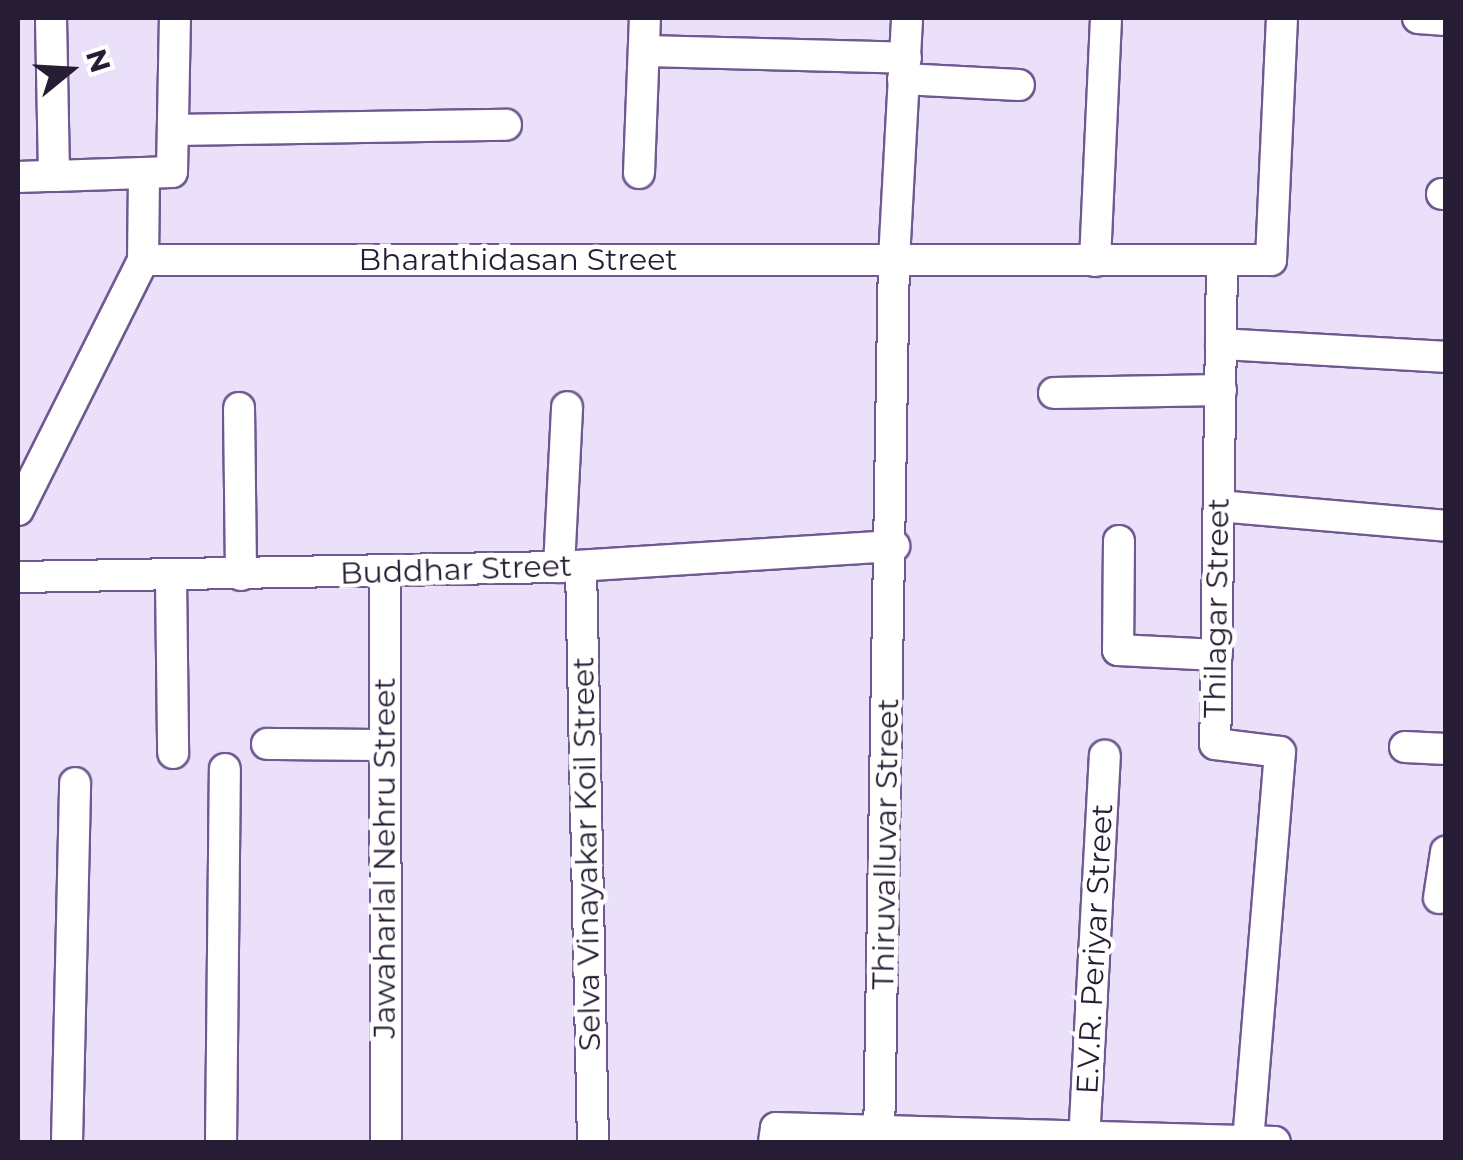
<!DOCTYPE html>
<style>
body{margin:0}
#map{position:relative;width:1463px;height:1160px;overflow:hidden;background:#eae0fa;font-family:Montserrat,sans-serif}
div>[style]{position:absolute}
.roads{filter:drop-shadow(2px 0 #705990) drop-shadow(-2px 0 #705990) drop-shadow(0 2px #705990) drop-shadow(0 -2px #705990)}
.minor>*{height:30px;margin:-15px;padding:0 15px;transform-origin:15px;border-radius:15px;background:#fff}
span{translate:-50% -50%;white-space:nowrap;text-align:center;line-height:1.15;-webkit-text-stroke:9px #fff;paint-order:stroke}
.street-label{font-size:30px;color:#261c33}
.frame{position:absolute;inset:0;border:20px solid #261c33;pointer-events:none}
.north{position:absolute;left:20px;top:20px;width:100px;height:100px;-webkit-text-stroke:8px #fff;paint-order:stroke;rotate:72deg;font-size:28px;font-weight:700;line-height:40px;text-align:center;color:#261c33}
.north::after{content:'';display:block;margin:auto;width:35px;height:45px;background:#261c33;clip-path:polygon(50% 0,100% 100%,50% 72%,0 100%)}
</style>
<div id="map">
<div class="roads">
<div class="minor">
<div style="left:51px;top:18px;width:158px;rotate:88.9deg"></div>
<div style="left:54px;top:176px;width:118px;rotate:-1.9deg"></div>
<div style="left:172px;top:172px;width:154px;rotate:-88.9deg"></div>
<div style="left:1418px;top:18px;width:28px;rotate:4deg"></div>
<div style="left:646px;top:51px;width:260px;rotate:1.5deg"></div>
<div style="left:903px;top:79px;width:116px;rotate:3deg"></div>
<div style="left:173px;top:130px;width:333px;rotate:-0.9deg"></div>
<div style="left:639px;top:173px;width:155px;rotate:-87.8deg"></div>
<div style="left:18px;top:177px;width:36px;rotate:-2deg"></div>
<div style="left:1442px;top:194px;width:4px"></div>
<div style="left:143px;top:260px;width:1128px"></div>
<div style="left:1271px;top:260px;width:242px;rotate:-87.4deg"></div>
<div style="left:1222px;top:260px;width:484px;rotate:90.8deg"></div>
<div style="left:1215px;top:744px;width:65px;rotate:7deg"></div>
<div style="left:1280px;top:752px;width:387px;rotate:94.7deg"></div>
<div style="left:1095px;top:261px;width:243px;rotate:-87.4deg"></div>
<div style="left:1221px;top:344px;width:225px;rotate:3.3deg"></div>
<div style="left:1054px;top:393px;width:167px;rotate:-1deg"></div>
<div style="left:239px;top:408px;width:167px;rotate:89.3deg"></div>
<div style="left:1219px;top:506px;width:228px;rotate:5deg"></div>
<div style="left:18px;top:510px;width:280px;rotate:-63.4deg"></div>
<div style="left:143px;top:260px;width:86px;rotate:-89.3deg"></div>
<div style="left:1119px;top:541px;width:109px;rotate:90.5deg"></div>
<div style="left:1118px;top:650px;width:99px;rotate:2.9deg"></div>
<div style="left:581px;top:566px;width:576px;rotate:88.81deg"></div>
<div style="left:559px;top:567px;width:160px;rotate:-87.1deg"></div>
<div style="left:385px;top:573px;width:569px;rotate:89.9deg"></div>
<div style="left:18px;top:577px;width:541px;rotate:-1.06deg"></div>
<div style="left:559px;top:567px;width:336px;rotate:-3.6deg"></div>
<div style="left:171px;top:577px;width:176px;rotate:89.3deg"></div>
<div style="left:267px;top:744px;width:118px;rotate:0.5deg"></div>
<div style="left:1405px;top:747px;width:41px;rotate:2.8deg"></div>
<div style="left:1439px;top:898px;width:47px;rotate:-81.3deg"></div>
<div style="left:1084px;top:1141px;width:386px;rotate:-86.9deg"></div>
<div style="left:67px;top:1142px;width:359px;rotate:-88.7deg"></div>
<div style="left:221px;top:1142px;width:373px;rotate:-89.4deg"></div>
<div style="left:774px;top:1142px;width:14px;rotate:-82deg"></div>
<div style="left:776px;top:1128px;width:499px;rotate:1.6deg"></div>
<div style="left:879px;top:1142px;width:882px;rotate:-89.03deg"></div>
<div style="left:894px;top:260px;width:242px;rotate:-86.9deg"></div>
</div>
</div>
<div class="street-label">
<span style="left:518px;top:260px">Bharathidasan Street</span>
<span style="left:456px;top:570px;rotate:-2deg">Buddhar Street</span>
<span style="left:1217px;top:608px;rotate:-89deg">Thilagar Street</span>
<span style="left:886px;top:844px;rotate:-89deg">Thiruvalluvar Street</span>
<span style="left:587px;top:854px;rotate:-91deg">Selva Vinayakar Koil Street</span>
<span style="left:385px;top:858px;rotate:-90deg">Jawaharlal Nehru Street</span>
<span style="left:1095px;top:949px;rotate:-87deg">E.V.R. Periyar Street</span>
</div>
<div class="frame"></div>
<div class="north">N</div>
</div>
